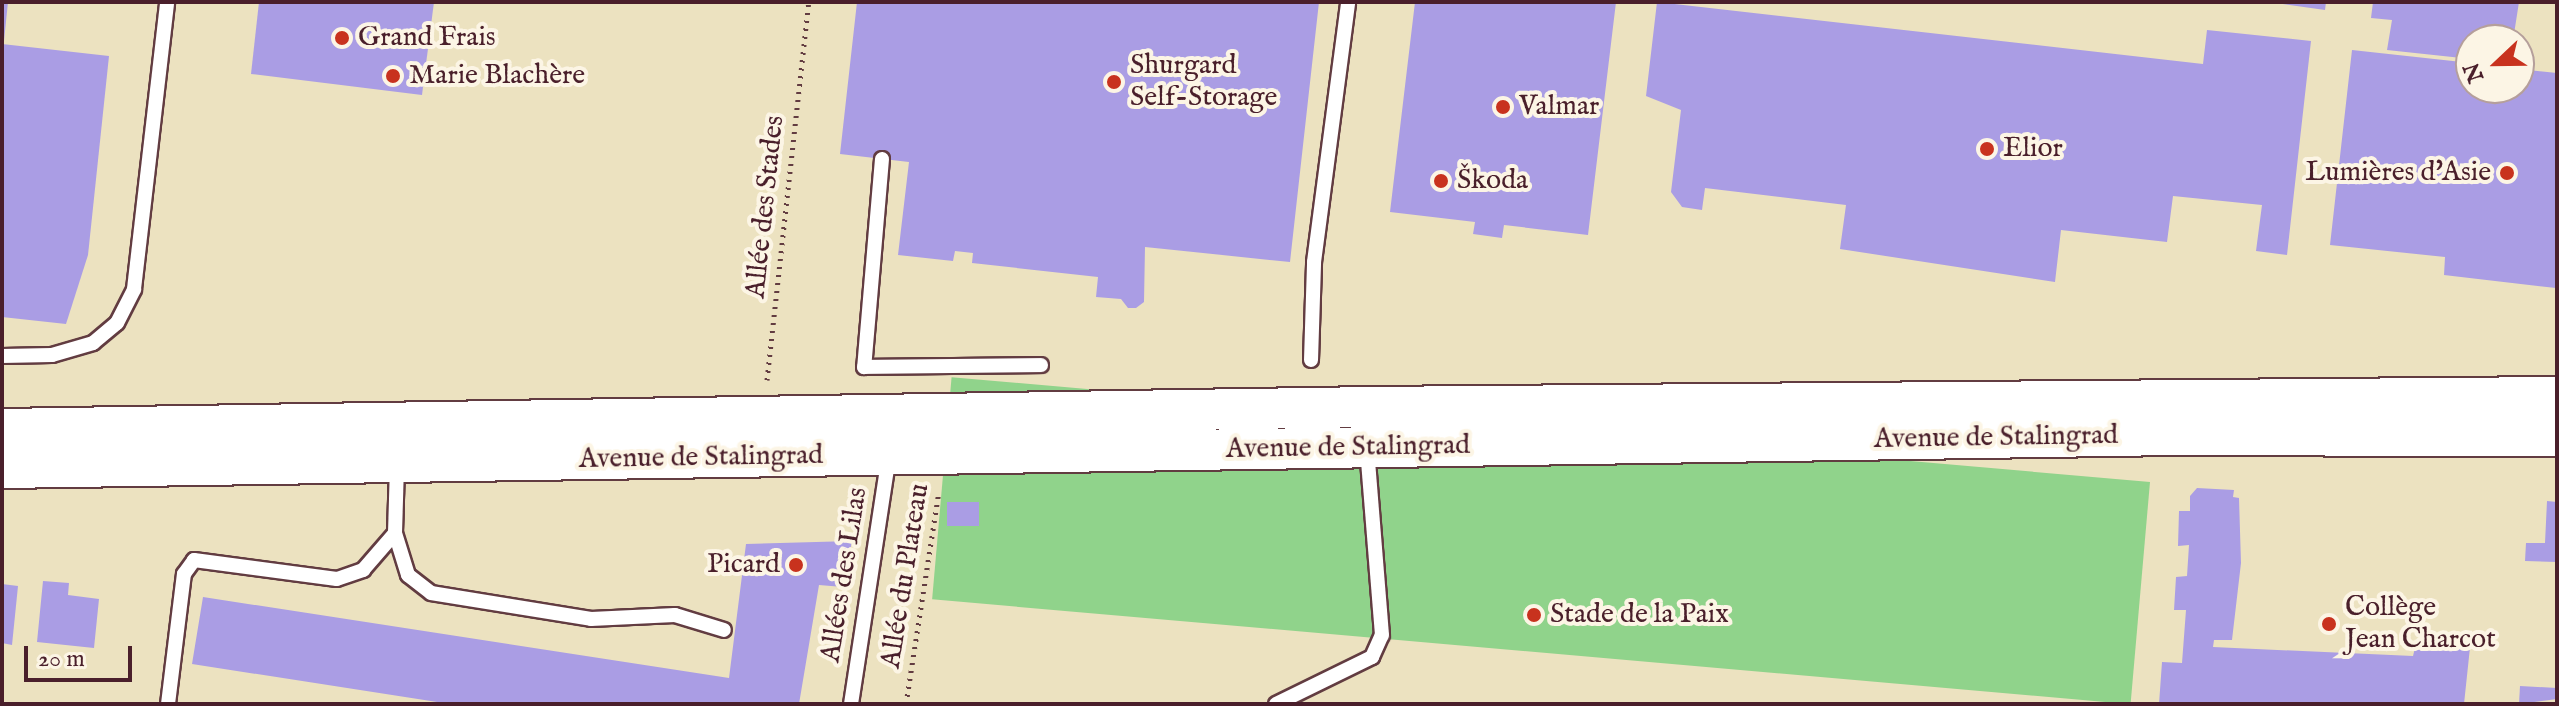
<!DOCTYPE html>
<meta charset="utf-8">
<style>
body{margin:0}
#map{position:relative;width:2559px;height:706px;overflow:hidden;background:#ece2c0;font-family:"IM FELL English",serif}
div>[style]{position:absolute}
.green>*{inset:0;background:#90d38b;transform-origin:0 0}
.building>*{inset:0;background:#aa9de4;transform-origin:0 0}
.path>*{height:5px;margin-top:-2.5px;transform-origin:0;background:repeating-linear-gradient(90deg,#623c41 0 2px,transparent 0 8px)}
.roads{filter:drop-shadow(2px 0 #623c41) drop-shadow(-2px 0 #623c41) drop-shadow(0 2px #623c41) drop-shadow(0 -2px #623c41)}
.service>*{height:14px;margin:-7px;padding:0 7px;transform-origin:7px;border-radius:7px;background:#fff}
.secondary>*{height:40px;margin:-20px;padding:0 20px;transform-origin:20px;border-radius:20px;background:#fff}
.dots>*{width:22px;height:22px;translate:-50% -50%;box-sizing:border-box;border:4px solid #fcf5e5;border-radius:50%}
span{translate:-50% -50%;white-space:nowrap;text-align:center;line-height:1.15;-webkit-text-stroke:8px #fcf5e5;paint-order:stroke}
.poi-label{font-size:28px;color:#4a1f2b}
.left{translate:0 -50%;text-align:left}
.right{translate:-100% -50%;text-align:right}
.street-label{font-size:28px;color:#4a1f2b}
.frame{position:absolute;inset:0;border:4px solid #4a1f2b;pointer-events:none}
.north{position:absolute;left:2455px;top:24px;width:80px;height:80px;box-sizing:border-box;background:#fcf5e5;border:2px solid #b59f9b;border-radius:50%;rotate:248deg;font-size:22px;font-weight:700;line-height:32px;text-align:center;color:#4a1f2b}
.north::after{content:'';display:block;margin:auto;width:28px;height:36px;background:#c8321e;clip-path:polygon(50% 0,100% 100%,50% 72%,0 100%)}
.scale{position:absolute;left:24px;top:646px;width:108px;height:36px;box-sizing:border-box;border:4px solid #4a1f2b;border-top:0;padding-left:10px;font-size:24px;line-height:28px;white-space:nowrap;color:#4a1f2b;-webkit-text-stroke:6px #fcf5e5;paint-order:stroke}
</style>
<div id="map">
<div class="green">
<div style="left:2150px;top:482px;width:223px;height:1203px;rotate:95deg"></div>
</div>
<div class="building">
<div style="clip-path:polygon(2px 2px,8px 2px,4px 41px,2px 41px)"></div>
<div style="clip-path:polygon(259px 2px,434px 2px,422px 95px,251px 74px)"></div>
<div style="clip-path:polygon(857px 2px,1319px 2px,1290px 262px,1145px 247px,1144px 302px,1136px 308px,1128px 308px,1121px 299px,1096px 297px,1098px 277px,972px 263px,973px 253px,955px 251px,953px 261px,898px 255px,909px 162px,840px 154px)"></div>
<div style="clip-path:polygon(1415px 2px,1616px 2px,1588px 235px,1504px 225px,1502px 238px,1473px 234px,1475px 222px,1390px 212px)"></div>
<div style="clip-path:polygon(1657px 2px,2203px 64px,2207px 30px,2311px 41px,2287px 255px,2256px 251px,2262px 205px,2173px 196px,2167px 242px,2061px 230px,2055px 282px,1840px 249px,1846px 205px,1705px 188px,1702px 210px,1682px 207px,1671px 192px,1681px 110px,1646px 96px)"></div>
<div style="clip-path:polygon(2269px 2px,2326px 2px,2325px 10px)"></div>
<div style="clip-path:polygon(2373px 2px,2519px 2px,2514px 34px,2494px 32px,2493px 40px,2471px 40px,2471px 59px,2387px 50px,2392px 20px,2371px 18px)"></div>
<div style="clip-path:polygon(2px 44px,109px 56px,88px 255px,66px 324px,2px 317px)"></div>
<div style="clip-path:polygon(2352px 50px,2471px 63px,2471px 88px,2519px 88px,2519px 69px,2557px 73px,2556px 288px,2444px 275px,2445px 257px,2330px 245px)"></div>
<div style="clip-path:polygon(2197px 488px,2234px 490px,2233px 497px,2239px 498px,2241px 563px,2232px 640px,2214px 640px,2213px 647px,2413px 656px,2415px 648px,2471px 638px,2464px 704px,2159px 704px,2162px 662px,2182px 663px,2186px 610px,2174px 610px,2176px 577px,2187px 576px,2189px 545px,2178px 546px,2179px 511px,2190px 511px,2190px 496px)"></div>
<div style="clip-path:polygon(2547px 501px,2557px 502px,2557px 562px,2525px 561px,2526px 543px,2545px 543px)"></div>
<div style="left:947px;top:502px;width:32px;height:24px"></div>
<div style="clip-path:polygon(852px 541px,843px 587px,819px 585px,799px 704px,450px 704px,192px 664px,203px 597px,729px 678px,746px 544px)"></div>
<div style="clip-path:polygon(43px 581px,69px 583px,68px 595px,99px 599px,94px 648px,37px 642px)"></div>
<div style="clip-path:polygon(2px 584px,18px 586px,12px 645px,2px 643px)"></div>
<div style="clip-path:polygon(2520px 686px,2557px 688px,2557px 699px,2519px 704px)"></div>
</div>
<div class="path">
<div style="left:767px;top:380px;width:380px;rotate:-83.7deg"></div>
<div style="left:906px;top:704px;width:215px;rotate:-81.2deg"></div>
</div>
<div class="roads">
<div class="service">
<div style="left:882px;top:159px;width:209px;rotate:94.9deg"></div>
<div style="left:864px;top:367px;width:177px;rotate:-0.6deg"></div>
<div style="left:2px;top:356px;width:50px;rotate:-1.1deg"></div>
<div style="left:52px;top:355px;width:43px;rotate:-16.3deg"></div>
<div style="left:93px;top:343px;width:31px;rotate:-40deg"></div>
<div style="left:117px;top:323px;width:38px;rotate:-63deg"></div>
<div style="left:134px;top:289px;width:289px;rotate:-83.4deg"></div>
<div style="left:1311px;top:360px;width:98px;rotate:-88.2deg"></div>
<div style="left:1314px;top:262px;width:262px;rotate:-82.5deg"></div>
<div style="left:395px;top:533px;width:44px;rotate:72.8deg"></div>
<div style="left:408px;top:575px;width:29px;rotate:38deg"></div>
<div style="left:431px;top:593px;width:162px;rotate:9.2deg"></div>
<div style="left:591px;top:619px;width:84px;rotate:-2.7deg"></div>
<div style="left:675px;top:615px;width:51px;rotate:17deg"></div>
<div style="left:168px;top:704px;width:131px;rotate:-83deg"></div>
<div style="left:184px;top:574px;width:17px;rotate:-54deg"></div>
<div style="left:194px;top:560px;width:144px;rotate:7.6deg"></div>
<div style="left:337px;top:579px;width:28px;rotate:-19deg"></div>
<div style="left:363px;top:570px;width:49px;rotate:-49.1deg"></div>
<div style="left:395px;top:533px;width:67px;rotate:-88.3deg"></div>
<div style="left:851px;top:704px;width:252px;rotate:-81.3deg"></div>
<div style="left:1276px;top:704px;width:107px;rotate:-26.1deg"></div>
<div style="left:1372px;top:657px;width:24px;rotate:-66deg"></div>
<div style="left:1382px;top:635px;width:188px;rotate:-94.6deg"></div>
</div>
<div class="secondary">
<div style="left:2px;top:429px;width:1364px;rotate:-0.92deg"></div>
<div style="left:1366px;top:407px;width:1191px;rotate:-0.48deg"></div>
<div style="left:2px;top:468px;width:2178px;rotate:-0.87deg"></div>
<div style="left:2180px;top:435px;width:377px;rotate:0.2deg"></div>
</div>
</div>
<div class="dots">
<div style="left:342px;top:38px;background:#c8321e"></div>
<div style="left:393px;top:76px;background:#c8321e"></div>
<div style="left:1114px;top:82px;background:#c8321e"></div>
<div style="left:1503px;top:107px;background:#c8321e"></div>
<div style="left:1987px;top:149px;background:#c8321e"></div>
<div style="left:2507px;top:173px;background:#c8321e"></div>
<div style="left:1441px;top:181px;background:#c8321e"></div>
<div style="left:796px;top:565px;background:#c8321e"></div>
<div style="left:1534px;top:615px;background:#c8321e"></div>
<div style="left:2329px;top:624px;background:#c8321e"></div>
</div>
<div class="poi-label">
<span class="left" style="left:358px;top:38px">Grand Frais</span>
<span class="left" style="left:1130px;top:82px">Shurgard<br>Self-Storage</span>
<span class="left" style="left:409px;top:76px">Marie Blachère</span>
<span class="left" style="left:1519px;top:107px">Valmar</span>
<span class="left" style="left:2003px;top:149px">Elior</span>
<span class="right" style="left:2491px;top:173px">Lumières d'Asie</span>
<span class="left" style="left:1457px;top:181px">Škoda</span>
<span class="right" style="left:780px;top:565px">Picard</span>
<span class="left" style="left:2345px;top:624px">Collège<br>Jean Charcot</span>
<span class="left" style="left:1550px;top:615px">Stade de la Paix</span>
</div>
<div class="street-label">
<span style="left:766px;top:207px;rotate:-84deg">Allée des Stades</span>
<span style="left:1996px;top:438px;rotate:-1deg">Avenue de Stalingrad</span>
<span style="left:1348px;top:448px;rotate:-1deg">Avenue de Stalingrad</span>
<span style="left:701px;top:458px;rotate:-1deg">Avenue de Stalingrad</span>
<span style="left:845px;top:575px;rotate:-81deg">Allées des Lilas</span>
<span style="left:906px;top:576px;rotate:-81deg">Allée du Plateau</span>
</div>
<div class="frame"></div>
<div class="north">N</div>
<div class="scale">20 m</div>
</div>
